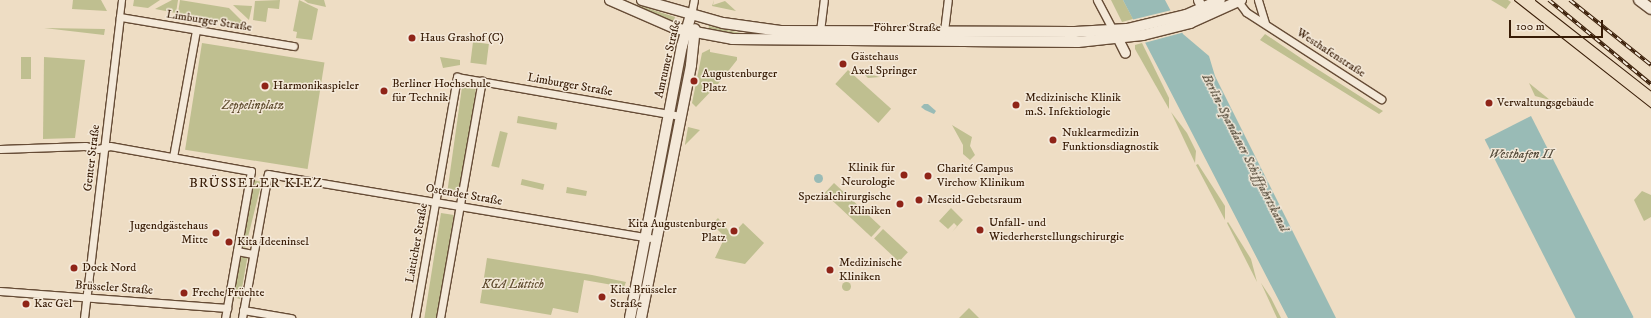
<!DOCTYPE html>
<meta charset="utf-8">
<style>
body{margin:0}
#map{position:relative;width:1651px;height:318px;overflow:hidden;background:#eeddc4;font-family:"IM FELL DW Pica",serif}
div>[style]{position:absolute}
.green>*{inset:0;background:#bfbf90;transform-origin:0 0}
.round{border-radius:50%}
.water>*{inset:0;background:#99bbb6;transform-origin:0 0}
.pier>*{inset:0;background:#eeddc4}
.roads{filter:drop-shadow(1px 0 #664c36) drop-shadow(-1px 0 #664c36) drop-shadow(0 1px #664c36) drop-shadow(0 -1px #664c36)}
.pedestrian>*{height:5.5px;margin:-2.75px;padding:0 2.75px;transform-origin:2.75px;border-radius:2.75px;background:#f4e9d9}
.minor>*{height:7px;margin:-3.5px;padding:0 3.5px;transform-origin:3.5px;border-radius:3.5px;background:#f4e9d9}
.tertiary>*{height:9px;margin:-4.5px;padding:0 4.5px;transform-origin:4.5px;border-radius:4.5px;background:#f4e9d9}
.secondary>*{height:10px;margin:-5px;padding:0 5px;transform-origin:5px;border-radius:5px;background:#f4e9d9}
.tram>*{height:1px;margin:-0.5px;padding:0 0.5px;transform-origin:0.5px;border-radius:0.5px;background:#381c06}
.rail>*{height:3.5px;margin-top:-1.75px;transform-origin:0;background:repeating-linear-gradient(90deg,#f4e9d9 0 6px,#381c06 0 12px);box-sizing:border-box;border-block:1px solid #381c06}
.dots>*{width:11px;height:11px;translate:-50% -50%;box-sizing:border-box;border:2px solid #f4e9d9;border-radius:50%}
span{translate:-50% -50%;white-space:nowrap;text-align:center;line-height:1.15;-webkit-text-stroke:3px #f4e9d9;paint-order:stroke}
.street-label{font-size:12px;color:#381c06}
.poi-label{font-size:12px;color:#381c06}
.left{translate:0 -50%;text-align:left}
.right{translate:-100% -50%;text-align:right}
.park-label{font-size:12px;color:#604d2f;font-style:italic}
.water-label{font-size:13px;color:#554c3b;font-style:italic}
.quarter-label{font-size:14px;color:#381c06;letter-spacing:1px}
.scale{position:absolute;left:1509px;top:20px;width:94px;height:18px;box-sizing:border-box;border:2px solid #381c06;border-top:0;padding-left:5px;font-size:12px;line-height:14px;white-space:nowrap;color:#381c06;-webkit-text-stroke:3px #f4e9d9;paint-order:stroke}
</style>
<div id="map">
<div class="green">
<div style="clip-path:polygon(73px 0,101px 0,107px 11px,72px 9px)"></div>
<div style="clip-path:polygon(134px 0,160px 0,148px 8px,133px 6px)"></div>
<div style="clip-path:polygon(172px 0,178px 0,176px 13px,155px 9px)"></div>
<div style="clip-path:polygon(180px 0,229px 8px,246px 25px,178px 13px)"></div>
<div style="clip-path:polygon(280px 0,279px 9px,268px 8px,266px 22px,253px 20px,255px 1px)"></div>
<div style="clip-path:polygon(299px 0,318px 9px,312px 40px,296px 38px,297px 32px,293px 31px)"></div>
<div style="clip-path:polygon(304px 0,324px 0,326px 7px,308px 3px)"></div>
<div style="clip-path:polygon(622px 0,675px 17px,673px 23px)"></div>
<div style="clip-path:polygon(714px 0,713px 5px,725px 1px,736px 11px,712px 6px)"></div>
<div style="clip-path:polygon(1111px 0,1123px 0,1133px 19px,1122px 22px)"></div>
<div style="clip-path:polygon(1491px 0,1508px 0,1511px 2px,1506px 9px)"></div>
<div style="clip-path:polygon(233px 5px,252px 6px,249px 20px)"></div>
<div style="clip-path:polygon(709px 26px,745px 34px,757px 35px,708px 32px)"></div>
<div style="clip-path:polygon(44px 28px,105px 29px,104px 35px)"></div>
<div style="clip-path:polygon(1265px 34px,1311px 65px,1383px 111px,1379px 114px,1260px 40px)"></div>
<div style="left:473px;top:42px;width:16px;height:21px;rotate:7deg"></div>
<div style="left:202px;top:43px;width:124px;height:108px;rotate:9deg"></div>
<div style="clip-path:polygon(1142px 43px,1169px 98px,1169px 109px,1135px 49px,1135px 45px)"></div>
<div style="clip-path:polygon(684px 46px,689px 47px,678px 111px,672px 110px)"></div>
<div style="clip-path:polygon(710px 49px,710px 52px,737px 57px,737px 60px,718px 84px,711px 84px,714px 88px,696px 107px,692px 103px,702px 53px)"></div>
<div style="left:21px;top:57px;width:10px;height:22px"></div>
<div style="clip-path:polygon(44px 57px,85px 60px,75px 138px,43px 139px)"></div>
<div style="clip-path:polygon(440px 57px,460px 60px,460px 65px,443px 68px)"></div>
<div style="clip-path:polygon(871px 68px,873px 71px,868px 71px,872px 75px,880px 77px,868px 78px,862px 72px)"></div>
<div style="left:848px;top:70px;width:58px;height:19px;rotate:42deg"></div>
<div style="clip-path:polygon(1529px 83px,1550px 100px,1535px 96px)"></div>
<div style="left:462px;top:87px;width:14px;height:109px;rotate:8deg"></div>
<div style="clip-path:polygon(1171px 112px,1187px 133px,1196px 151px,1195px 163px)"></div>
<div style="left:518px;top:116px;width:40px;height:7px;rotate:10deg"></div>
<div style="clip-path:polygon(952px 125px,972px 137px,970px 146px,975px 155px,970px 160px,963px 154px,963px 145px)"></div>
<div style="clip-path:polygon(688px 127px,700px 130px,685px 145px,685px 144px)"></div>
<div style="left:500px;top:131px;width:8px;height:36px;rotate:14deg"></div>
<div style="clip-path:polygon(1198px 164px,1225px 206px,1225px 220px,1196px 165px)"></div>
<div style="left:522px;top:179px;width:23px;height:6px;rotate:13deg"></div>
<div style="left:254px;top:180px;width:8px;height:70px;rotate:14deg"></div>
<div style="left:834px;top:183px;width:64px;height:14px;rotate:43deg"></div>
<div style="clip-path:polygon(567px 187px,587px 191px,586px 196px,566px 193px)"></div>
<div style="clip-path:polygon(1642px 191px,1651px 195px,1651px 217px,1644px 221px,1634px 200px)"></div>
<div style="clip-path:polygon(951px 208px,963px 220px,952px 232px,957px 226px,954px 223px,948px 229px,939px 221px)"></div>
<div style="left:441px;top:213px;width:13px;height:107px;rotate:9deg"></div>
<div style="clip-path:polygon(718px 218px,732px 235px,743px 223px,764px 243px,745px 264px,715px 258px,725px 237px,712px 224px)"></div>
<div style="clip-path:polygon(1228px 222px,1251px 259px,1257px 282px,1227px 223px)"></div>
<div style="left:883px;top:229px;width:34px;height:13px;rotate:43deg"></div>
<div style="clip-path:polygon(248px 254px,240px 299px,233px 297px,241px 256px)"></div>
<div style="clip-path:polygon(487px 258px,592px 275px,626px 282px,624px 287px,584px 280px,578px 313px,553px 308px,551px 315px,486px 304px,480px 303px)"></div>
<div class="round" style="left:841.5px;top:281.5px;width:9px;height:9px"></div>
<div style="clip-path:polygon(1261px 283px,1271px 298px,1281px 318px,1277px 318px)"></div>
<div style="clip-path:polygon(969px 308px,979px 318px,959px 318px)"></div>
</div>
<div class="water">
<div style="clip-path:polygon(1123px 0,1165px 0,1183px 34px,1209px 56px,1215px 76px,1336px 318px,1288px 318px)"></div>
<div style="clip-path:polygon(924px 104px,928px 104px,936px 111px,934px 114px,925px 110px,921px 107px)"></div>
<div style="left:1531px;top:116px;width:226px;height:52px;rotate:63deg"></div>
<div class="round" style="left:813.5px;top:173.5px;width:9px;height:9px"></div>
</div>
<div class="pier">
<div style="clip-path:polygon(1172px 10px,1185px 32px,1144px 43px,1131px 20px)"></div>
</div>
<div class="roads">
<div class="pedestrian">
<div style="left:120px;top:17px;width:17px;rotate:-83deg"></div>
</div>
<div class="minor">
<div style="left:1097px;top:0;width:34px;rotate:62deg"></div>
<div style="left:1237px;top:0;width:15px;rotate:53deg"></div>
<div style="left:1246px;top:12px;width:161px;rotate:32.8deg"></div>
<div style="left:1258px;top:0;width:24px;rotate:73deg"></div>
<div style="left:691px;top:15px;width:15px;rotate:-79deg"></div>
<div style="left:820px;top:31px;width:31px;rotate:-83deg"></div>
<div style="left:944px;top:31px;width:31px;rotate:-83deg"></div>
<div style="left:0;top:149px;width:85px;rotate:-2deg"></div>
<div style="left:85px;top:146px;width:13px;rotate:13deg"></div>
<div style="left:98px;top:149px;width:12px;rotate:-14deg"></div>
<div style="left:110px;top:146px;width:143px;rotate:10.1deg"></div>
<div style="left:251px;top:171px;width:149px;rotate:100deg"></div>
<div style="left:173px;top:157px;width:129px;rotate:-79.7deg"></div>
<div style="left:237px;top:251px;width:16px;rotate:11deg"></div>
<div style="left:0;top:291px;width:228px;rotate:4.3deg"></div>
<div style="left:243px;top:310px;width:49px;rotate:9.5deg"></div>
<div style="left:84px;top:318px;width:303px;rotate:-83.2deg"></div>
<div style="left:120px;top:17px;width:176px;rotate:9.5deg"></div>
<div style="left:242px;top:318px;width:146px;rotate:-79.8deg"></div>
<div style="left:268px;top:174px;width:387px;rotate:9.5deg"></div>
<div style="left:415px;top:318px;width:245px;rotate:-80.1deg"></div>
<div style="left:457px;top:77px;width:226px;rotate:9.9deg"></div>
<div style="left:440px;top:318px;width:241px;rotate:-80deg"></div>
</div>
<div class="tertiary">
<div style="left:1198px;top:0;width:16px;rotate:63deg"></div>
<div style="left:1115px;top:33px;width:22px;rotate:63deg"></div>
</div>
<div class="secondary">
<div style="left:610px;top:0;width:70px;rotate:23.6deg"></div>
<div style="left:674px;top:28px;width:59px;rotate:10.7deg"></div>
<div style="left:732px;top:39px;width:346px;rotate:0.5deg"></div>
<div style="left:1078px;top:42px;width:65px;rotate:-6.1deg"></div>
<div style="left:1143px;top:35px;width:49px;rotate:-14.3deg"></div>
<div style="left:1190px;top:23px;width:56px;rotate:-24.3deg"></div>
<div style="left:642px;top:0;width:84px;rotate:15.9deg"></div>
<div style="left:723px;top:23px;width:58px;rotate:8deg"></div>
<div style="left:780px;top:31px;width:295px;rotate:0.2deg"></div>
<div style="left:1075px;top:32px;width:52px;rotate:-3.3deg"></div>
<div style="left:1127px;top:29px;width:61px;rotate:-13.3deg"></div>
<div style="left:1186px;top:15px;width:37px;rotate:-24deg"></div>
<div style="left:1639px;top:0;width:15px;rotate:37deg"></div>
<div style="left:630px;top:318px;width:277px;rotate:-79.2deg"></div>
<div style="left:682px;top:46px;width:32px;rotate:-74deg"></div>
<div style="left:641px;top:318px;width:258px;rotate:-78.8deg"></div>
<div style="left:691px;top:65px;width:36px;rotate:-84deg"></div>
</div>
</div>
<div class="tram">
<div style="left:1514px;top:0;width:174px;rotate:38.2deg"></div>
<div style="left:1535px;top:0;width:147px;rotate:38.1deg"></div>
</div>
<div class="rail">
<div style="left:1549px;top:0;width:132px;rotate:39.5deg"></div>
<div style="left:1570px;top:0;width:104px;rotate:38.7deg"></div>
</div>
<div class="dots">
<div style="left:412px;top:38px;background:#8f2418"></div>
<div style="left:843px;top:64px;background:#8f2418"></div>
<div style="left:694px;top:81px;background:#8f2418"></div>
<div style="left:265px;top:86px;background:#8f2418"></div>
<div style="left:384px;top:91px;background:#8f2418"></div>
<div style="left:1489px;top:103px;background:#8f2418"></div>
<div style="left:1016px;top:105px;background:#8f2418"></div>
<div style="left:1053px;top:140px;background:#8f2418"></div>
<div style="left:904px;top:175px;background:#8f2418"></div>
<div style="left:928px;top:176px;background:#8f2418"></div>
<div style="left:919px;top:200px;background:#8f2418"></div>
<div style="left:900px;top:204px;background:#8f2418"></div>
<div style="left:980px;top:230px;background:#8f2418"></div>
<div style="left:734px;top:231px;background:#8f2418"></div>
<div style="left:216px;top:233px;background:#8f2418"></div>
<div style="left:229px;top:242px;background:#8f2418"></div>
<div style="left:74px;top:268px;background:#8f2418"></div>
<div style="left:830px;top:270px;background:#8f2418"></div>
<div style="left:184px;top:293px;background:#8f2418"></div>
<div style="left:602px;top:297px;background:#8f2418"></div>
<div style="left:26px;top:304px;background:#8f2418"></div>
</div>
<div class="street-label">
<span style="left:209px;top:21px;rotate:9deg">Limburger Straße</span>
<span style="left:907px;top:28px">Föhrer Straße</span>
<span style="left:1331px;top:53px;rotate:33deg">Westhafenstraße</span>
<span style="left:668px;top:59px;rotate:-77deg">Amrumer Straße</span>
<span style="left:570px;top:85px;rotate:10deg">Limburger Straße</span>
<span style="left:92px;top:158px;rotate:-83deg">Genter Straße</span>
<span style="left:464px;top:195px;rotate:10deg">Ostender Straße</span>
<span style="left:417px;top:243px;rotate:-80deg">Lütticher Straße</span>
<span style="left:114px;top:288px;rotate:4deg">Brüsseler Straße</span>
</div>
<div class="poi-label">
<span class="left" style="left:420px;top:38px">Haus Grashof (C)</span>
<span class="left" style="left:851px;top:64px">Gästehaus<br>Axel Springer</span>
<span class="left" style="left:702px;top:81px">Augustenburger<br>Platz</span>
<span class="left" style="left:392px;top:91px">Berliner Hochschule<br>für Technik</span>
<span class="left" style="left:273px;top:86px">Harmonikaspieler</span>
<span class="left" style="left:1025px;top:105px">Medizinische Klinik<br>m.S. Infektiologie</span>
<span class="left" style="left:1497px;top:103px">Verwaltungsgebäude</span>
<span class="left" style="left:1062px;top:140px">Nuklearmedizin<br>Funktionsdiagnostik</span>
<span class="right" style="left:895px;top:175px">Klinik für<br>Neurologie</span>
<span class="left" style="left:937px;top:176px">Charité Campus<br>Virchow Klinikum</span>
<span class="right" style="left:891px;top:204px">Spezialchirurgische<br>Kliniken</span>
<span class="left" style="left:927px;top:200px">Mescid-Gebetsraum</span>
<span class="left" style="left:989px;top:230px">Unfall- und<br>Wiederherstellungschirurgie</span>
<span class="right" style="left:726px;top:231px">Kita Augustenburger<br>Platz</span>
<span class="right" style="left:208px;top:233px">Jugendgästehaus<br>Mitte</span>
<span class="left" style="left:237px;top:242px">Kita Ideeninsel</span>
<span class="left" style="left:839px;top:270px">Medizinische<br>Kliniken</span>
<span class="left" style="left:82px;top:268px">Dock Nord</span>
<span class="left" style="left:610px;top:297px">Kita Brüsseler<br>Straße</span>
<span class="left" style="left:192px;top:293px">Freche Früchte</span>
<span class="left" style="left:34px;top:304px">Kac Gel</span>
</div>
<div class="park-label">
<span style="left:253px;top:106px">Zeppelinplatz</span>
<span style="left:513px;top:285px">KGA Lüttich</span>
</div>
<div class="water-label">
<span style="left:1245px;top:153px;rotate:63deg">Berlin-Spandauer Schifffahrtskanal</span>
<span style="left:1521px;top:154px">Westhafen II</span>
</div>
<div class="quarter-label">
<span style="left:256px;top:183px">BRÜSSELER KIEZ</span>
</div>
<div class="scale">100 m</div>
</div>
